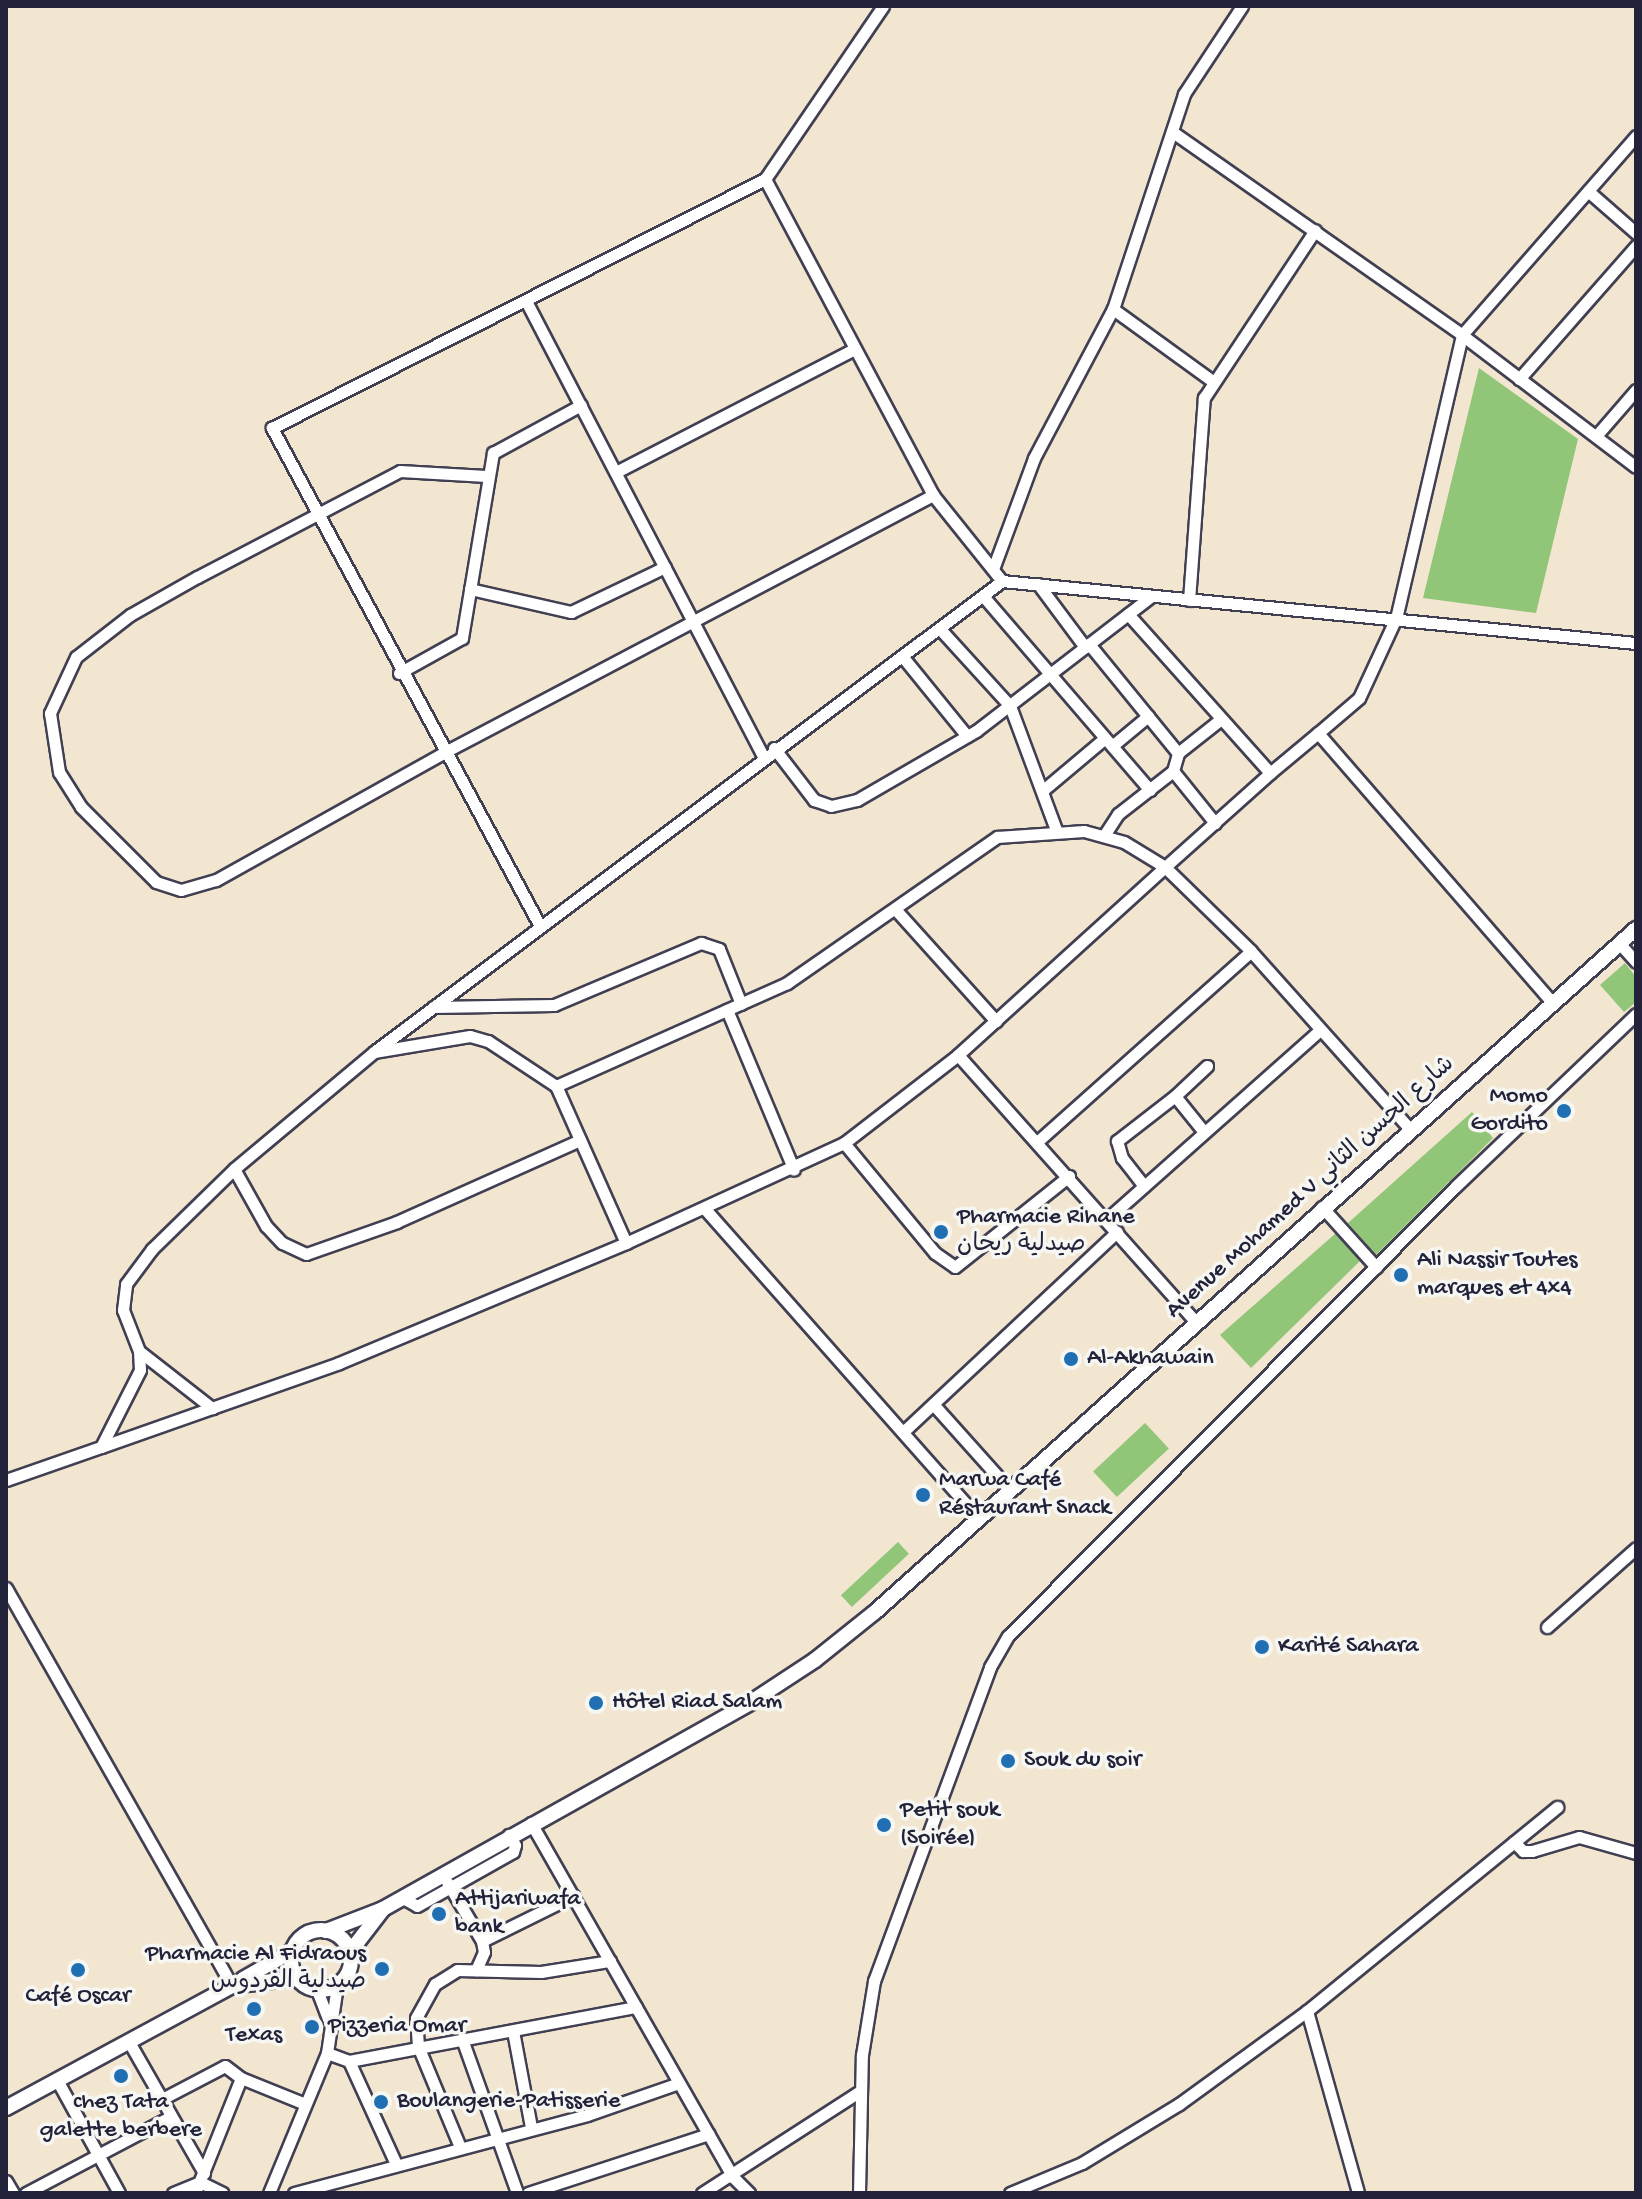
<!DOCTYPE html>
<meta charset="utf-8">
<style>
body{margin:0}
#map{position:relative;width:1642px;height:2199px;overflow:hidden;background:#f2e6d1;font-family:"Gochi Hand","Playpen Sans Arabic",sans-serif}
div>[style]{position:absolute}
.green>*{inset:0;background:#91c577;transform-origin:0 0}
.roads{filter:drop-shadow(2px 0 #413f52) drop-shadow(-2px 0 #413f52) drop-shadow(0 2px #413f52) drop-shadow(0 -2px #413f52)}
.minor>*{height:11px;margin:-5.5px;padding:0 5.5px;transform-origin:5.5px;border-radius:5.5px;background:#fff}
.major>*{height:14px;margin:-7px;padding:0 7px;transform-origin:7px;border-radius:7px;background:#fff}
.major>.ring{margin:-7px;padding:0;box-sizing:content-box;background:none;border:14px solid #fff;border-radius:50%}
.dots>*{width:22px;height:22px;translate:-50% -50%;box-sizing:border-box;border:4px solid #f6f6f2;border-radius:50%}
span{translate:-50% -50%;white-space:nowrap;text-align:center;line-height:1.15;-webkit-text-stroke:7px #f6f6f2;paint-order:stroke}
.poi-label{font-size:24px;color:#22223b}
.right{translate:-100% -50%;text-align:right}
.left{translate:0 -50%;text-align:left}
.street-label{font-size:24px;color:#22223b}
.frame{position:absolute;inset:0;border:8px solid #22223b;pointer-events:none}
</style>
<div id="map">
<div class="green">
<div style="clip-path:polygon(1479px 368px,1578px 439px,1536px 613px,1423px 598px)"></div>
<div style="clip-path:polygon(1625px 963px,1636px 977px,1636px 1002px,1624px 1012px,1600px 985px)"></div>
<div style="clip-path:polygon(1472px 1112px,1493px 1138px,1376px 1255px,1348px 1223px)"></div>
<div style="clip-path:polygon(1336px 1233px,1360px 1261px,1251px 1368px,1220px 1335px)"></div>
<div style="left:1145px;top:1423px;width:35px;height:71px;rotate:47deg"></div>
<div style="left:898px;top:1542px;width:16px;height:78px;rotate:47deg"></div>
</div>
<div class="roads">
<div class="minor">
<div style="left:1174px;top:133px;width:352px;rotate:35deg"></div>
<div style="left:1462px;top:335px;width:291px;rotate:103.1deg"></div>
<div style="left:1396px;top:618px;width:88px;rotate:114.8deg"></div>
<div style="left:1359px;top:698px;width:54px;rotate:139.5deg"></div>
<div style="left:1636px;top:136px;width:264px;rotate:131.2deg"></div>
<div style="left:1462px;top:335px;width:218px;rotate:37.2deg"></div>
<div style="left:765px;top:179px;width:358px;rotate:62deg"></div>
<div style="left:933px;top:495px;width:110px;rotate:51.3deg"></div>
<div style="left:1002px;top:581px;width:637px;rotate:5.59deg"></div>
<div style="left:1588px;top:191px;width:64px;rotate:41.2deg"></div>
<div style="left:526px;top:301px;width:513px;rotate:62.49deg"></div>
<div style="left:1113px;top:309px;width:121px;rotate:35.9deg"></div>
<div style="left:1519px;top:379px;width:177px;rotate:-48.7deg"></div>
<div style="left:1596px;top:436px;width:61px;rotate:-49deg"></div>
<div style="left:616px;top:472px;width:266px;rotate:-27.3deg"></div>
<div style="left:486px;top:476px;width:86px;rotate:-176.7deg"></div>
<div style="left:400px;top:471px;width:229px;rotate:152.4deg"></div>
<div style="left:197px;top:577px;width:77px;rotate:150.4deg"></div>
<div style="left:130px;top:615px;width:68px;rotate:142.1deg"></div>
<div style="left:76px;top:657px;width:62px;rotate:114.9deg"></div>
<div style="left:50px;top:713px;width:60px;rotate:81.3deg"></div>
<div style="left:59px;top:772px;width:41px;rotate:57.8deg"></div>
<div style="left:81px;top:807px;width:106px;rotate:45deg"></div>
<div style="left:156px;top:882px;width:26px;rotate:18deg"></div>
<div style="left:181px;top:890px;width:36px;rotate:-16deg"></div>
<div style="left:216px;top:880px;width:260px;rotate:-29.2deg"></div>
<div style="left:443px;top:753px;width:554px;rotate:-27.77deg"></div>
<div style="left:993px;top:569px;width:118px;rotate:-69.7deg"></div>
<div style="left:1034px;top:458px;width:169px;rotate:-62.1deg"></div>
<div style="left:1113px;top:309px;width:226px;rotate:-71.7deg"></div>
<div style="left:1184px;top:94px;width:105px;rotate:-56.6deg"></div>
<div style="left:1038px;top:584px;width:79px;rotate:53.3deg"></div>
<div style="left:470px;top:589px;width:104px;rotate:12.8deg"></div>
<div style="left:571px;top:612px;width:104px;rotate:-25.6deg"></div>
<div style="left:983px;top:596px;width:256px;rotate:49.3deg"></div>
<div style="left:1189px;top:600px;width:203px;rotate:-85.8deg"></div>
<div style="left:1204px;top:398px;width:201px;rotate:-56.5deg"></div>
<div style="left:1128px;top:614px;width:213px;rotate:48.2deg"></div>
<div style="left:940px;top:629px;width:104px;rotate:47.7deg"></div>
<div style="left:1010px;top:706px;width:132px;rotate:69.6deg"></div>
<div style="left:1089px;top:644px;width:141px;rotate:50.8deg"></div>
<div style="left:902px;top:656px;width:103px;rotate:50.9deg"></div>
<div style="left:399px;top:673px;width:72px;rotate:-29.1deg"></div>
<div style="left:462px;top:638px;width:188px;rotate:-80.5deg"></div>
<div style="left:493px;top:453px;width:100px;rotate:-28.6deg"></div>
<div style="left:1112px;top:746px;width:47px;rotate:-39.8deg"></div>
<div style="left:774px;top:748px;width:66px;rotate:52.4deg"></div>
<div style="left:814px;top:800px;width:18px;rotate:19deg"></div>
<div style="left:831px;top:806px;width:27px;rotate:-13deg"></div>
<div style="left:857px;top:800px;width:138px;rotate:-30.1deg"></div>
<div style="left:976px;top:731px;width:220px;rotate:-37.6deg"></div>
<div style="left:1173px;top:771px;width:67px;rotate:51.1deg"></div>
<div style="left:1042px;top:791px;width:82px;rotate:-40.1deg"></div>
<div style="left:1105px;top:834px;width:24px;rotate:-57deg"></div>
<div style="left:1118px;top:814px;width:70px;rotate:-38deg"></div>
<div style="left:1173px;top:771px;width:19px;rotate:-74deg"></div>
<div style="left:1178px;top:753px;width:55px;rotate:-38.3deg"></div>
<div style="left:895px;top:909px;width:151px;rotate:48deg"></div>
<div style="left:540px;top:926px;width:566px;rotate:-118.29deg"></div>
<div style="left:272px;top:428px;width:552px;rotate:-26.8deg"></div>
<div style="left:765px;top:179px;width:209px;rotate:-55.7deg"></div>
<div style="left:1619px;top:943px;width:25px;rotate:48deg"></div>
<div style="left:433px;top:1007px;width:121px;rotate:-0.9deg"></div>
<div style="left:554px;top:1005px;width:160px;rotate:-22.9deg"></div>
<div style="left:701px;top:943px;width:19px;rotate:18deg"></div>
<div style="left:719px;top:949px;width:59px;rotate:68.2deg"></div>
<div style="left:727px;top:1010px;width:173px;rotate:67.3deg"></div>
<div style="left:375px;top:1051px;width:784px;rotate:-36.86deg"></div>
<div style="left:958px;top:1055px;width:356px;rotate:48.3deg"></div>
<div style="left:1409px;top:1128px;width:237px;rotate:-131.8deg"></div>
<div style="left:1251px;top:951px;width:120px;rotate:-135.7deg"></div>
<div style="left:1165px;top:867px;width:141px;rotate:-41.8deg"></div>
<div style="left:1270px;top:773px;width:62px;rotate:-39.8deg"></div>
<div style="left:1318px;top:733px;width:357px;rotate:49deg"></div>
<div style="left:1204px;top:1132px;width:46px;rotate:-128.9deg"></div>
<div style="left:1175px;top:1096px;width:44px;rotate:-43.2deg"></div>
<div style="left:580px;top:1140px;width:201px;rotate:155.9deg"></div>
<div style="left:397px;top:1222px;width:96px;rotate:160.6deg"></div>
<div style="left:306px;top:1254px;width:26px;rotate:-155deg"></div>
<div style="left:282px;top:1243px;width:23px;rotate:-133deg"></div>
<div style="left:266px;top:1226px;width:65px;rotate:-119.3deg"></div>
<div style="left:234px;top:1169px;width:182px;rotate:-39.9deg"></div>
<div style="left:374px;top:1052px;width:97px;rotate:-9.5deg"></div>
<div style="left:470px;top:1036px;width:19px;rotate:16deg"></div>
<div style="left:488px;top:1041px;width:82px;rotate:33.5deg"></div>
<div style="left:556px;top:1086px;width:253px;rotate:-24deg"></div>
<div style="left:787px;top:983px;width:256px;rotate:-34.8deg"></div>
<div style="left:997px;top:837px;width:87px;rotate:-3.9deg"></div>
<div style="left:1084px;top:831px;width:41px;rotate:15.4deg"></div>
<div style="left:1124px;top:842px;width:48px;rotate:31.4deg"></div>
<div style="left:1165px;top:867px;width:280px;rotate:137.8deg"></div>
<div style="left:958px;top:1055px;width:144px;rotate:142.3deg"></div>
<div style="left:844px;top:1143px;width:240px;rotate:155.4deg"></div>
<div style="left:1038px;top:1141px;width:285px;rotate:-41.7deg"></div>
<div style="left:844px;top:1143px;width:143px;rotate:50.4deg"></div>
<div style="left:935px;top:1253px;width:24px;rotate:35deg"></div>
<div style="left:955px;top:1267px;width:146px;rotate:-38.6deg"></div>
<div style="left:1144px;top:1186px;width:36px;rotate:-128deg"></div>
<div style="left:1122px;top:1158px;width:18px;rotate:-106deg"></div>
<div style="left:1117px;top:1141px;width:73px;rotate:-37.8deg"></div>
<div style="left:1322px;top:1207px;width:81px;rotate:48deg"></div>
<div style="left:705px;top:1209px;width:412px;rotate:48.5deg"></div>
<div style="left:1106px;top:1220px;width:285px;rotate:-41.6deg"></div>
<div style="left:139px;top:1351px;width:93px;rotate:38deg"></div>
<div style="left:933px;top:1404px;width:114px;rotate:48.2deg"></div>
<div style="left:903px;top:1432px;width:293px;rotate:-43.1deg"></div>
<div style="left:101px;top:1447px;width:252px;rotate:-19.4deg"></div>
<div style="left:339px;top:1363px;width:311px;rotate:-22.7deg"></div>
<div style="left:626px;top:1243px;width:172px;rotate:-114deg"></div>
<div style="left:6px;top:1480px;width:101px;rotate:-19.2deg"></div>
<div style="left:101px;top:1447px;width:86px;rotate:-63.1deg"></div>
<div style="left:140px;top:1370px;width:19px;rotate:-93deg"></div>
<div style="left:139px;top:1351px;width:44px;rotate:-111.3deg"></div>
<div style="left:123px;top:1310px;width:26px;rotate:-83deg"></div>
<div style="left:126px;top:1284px;width:44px;rotate:-53.4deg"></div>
<div style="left:152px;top:1249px;width:115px;rotate:-44.3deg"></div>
<div style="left:6px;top:1588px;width:458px;rotate:60.4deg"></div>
<div style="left:1547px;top:1627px;width:119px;rotate:-41.6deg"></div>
<div style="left:531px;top:1823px;width:408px;rotate:60.3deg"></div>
<div style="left:733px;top:2177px;width:23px;rotate:45deg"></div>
<div style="left:1514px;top:1842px;width:13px;rotate:45deg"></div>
<div style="left:1523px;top:1851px;width:9px"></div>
<div style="left:1532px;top:1851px;width:49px;rotate:-16.6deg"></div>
<div style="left:1579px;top:1837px;width:59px;rotate:15.7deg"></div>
<div style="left:447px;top:1882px;width:69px;rotate:59.3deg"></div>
<div style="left:482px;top:1941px;width:11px;rotate:80deg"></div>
<div style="left:484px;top:1952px;width:20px;rotate:114deg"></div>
<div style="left:401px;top:1897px;width:18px;rotate:29deg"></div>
<div style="left:417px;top:1906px;width:110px;rotate:-29.4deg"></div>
<div style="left:513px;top:1852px;width:7px;rotate:-74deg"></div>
<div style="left:515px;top:1845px;width:12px;rotate:-121deg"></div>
<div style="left:482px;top:1941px;width:102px;rotate:-26.3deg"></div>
<div style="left:317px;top:1990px;width:31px;rotate:69deg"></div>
<div style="left:1307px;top:2011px;width:189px;rotate:74.3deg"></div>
<div style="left:513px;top:2031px;width:98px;rotate:79.4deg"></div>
<div style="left:462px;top:2039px;width:164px;rotate:70.3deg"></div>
<div style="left:129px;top:2042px;width:151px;rotate:60.2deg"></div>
<div style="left:327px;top:2053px;width:23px;rotate:20deg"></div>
<div style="left:349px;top:2061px;width:292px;rotate:-10.7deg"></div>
<div style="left:349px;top:2061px;width:113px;rotate:65.5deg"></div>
<div style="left:241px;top:2078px;width:69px;rotate:22.1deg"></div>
<div style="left:57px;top:2080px;width:129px;rotate:61.2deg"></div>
<div style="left:160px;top:2100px;width:73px;rotate:-27.6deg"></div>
<div style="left:225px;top:2066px;width:20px;rotate:37deg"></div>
<div style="left:241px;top:2078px;width:124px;rotate:111.8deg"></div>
<div style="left:460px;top:2147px;width:109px;rotate:-112.6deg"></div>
<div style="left:418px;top:2046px;width:28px;rotate:-94deg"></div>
<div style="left:416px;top:2018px;width:39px;rotate:-61deg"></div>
<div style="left:435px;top:1984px;width:26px;rotate:-32deg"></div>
<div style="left:457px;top:1970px;width:84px;rotate:1.4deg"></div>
<div style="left:541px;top:1972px;width:70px;rotate:-9.1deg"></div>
<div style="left:6px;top:2181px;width:14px;rotate:60deg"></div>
<div style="left:26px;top:2193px;width:163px;rotate:-27.8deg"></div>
<div style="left:173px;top:2193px;width:29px;rotate:-22deg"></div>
<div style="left:200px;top:2182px;width:25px;rotate:26deg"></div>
<div style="left:269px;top:2193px;width:152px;rotate:-67.5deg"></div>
<div style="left:327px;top:2053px;width:69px;rotate:-81.6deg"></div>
<div style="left:294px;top:2193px;width:303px;rotate:-14.9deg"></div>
<div style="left:587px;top:2115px;width:97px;rotate:-19.2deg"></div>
<div style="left:528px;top:2193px;width:190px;rotate:-18.1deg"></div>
<div style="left:702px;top:2193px;width:188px;rotate:-32.8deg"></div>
<div style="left:859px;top:2193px;width:138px;rotate:-88.8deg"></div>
<div style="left:862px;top:2055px;width:75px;rotate:-80.8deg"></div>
<div style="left:874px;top:1981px;width:335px;rotate:-69.7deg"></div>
<div style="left:990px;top:1667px;width:36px;rotate:-60deg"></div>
<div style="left:1008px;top:1636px;width:635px;rotate:-45.13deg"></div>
<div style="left:1456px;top:1186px;width:249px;rotate:-43.7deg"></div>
<div style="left:1010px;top:2193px;width:78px;rotate:-22.6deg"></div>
<div style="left:1082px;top:2163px;width:114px;rotate:-31.3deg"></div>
<div style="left:1179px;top:2104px;width:158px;rotate:-36deg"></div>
<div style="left:1307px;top:2011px;width:323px;rotate:-39.2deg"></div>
</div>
<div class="major">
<div class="ring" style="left:291px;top:1930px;width:46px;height:46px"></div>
<div style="left:326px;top:1931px;width:61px;rotate:-21.1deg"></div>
<div style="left:383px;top:1909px;width:419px;rotate:-29.3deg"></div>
<div style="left:748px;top:1704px;width:80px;rotate:-33.3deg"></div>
<div style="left:815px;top:1660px;width:77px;rotate:-38.7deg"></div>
<div style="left:875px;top:1612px;width:1023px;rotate:-41.91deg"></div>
<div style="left:350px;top:1952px;width:54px;rotate:-52.5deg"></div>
<div style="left:243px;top:1979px;width:56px;rotate:-29.7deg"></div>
<div style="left:6px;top:2108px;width:257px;rotate:-28.4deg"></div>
<div style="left:232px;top:1986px;width:64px;rotate:-7.1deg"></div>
</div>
</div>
<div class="dots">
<div style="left:1564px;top:1111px;background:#1f6fb2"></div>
<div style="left:941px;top:1232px;background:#1f6fb2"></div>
<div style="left:1401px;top:1275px;background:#1f6fb2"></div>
<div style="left:1071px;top:1359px;background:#1f6fb2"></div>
<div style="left:923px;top:1495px;background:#1f6fb2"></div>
<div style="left:1262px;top:1647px;background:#1f6fb2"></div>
<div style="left:596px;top:1703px;background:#1f6fb2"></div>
<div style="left:1008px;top:1761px;background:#1f6fb2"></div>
<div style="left:884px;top:1825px;background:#1f6fb2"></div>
<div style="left:439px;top:1914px;background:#1f6fb2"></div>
<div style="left:382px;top:1969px;background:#1f6fb2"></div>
<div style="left:78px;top:1970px;background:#1f6fb2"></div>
<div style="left:254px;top:2009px;background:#1f6fb2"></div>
<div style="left:312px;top:2027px;background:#1f6fb2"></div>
<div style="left:121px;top:2076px;background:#1f6fb2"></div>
<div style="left:381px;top:2102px;background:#1f6fb2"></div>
</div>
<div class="poi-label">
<span class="right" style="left:1548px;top:1111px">Momo<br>Gordito</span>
<span class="left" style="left:957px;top:1232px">Pharmacie Rihane<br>صيدلية ريحان</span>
<span class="left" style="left:1417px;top:1275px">Ali Nassir Toutes<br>marques et 4x4</span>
<span class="left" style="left:1087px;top:1359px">Al-Akhawain</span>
<span class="left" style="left:939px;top:1495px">Marwa Café<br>Réstaurant Snack</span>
<span class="left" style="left:1278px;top:1647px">Karité Sahara</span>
<span class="left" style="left:612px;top:1703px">Hôtel Riad Salam</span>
<span class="left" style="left:1024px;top:1761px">Souk du soir</span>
<span class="left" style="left:900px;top:1825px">Petit souk<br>(Soirée)</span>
<span class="left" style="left:455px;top:1914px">Attijariwafa<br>bank</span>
<span class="right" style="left:366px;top:1969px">Pharmacie Al Fidraous<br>صيدلية الفردوس</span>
<span style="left:78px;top:1997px">Café Oscar</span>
<span class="left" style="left:328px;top:2027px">Pizzeria Omar</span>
<span style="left:254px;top:2036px">Texas</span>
<span class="left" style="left:397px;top:2102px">Boulangerie-Patisserie</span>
<span style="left:121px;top:2117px">chez Tata<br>galette berbere</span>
</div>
<div class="street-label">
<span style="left:1311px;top:1188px;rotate:-42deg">Avenue Mohamed V شارع الحسن الثاني</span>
</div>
<div class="frame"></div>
</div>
